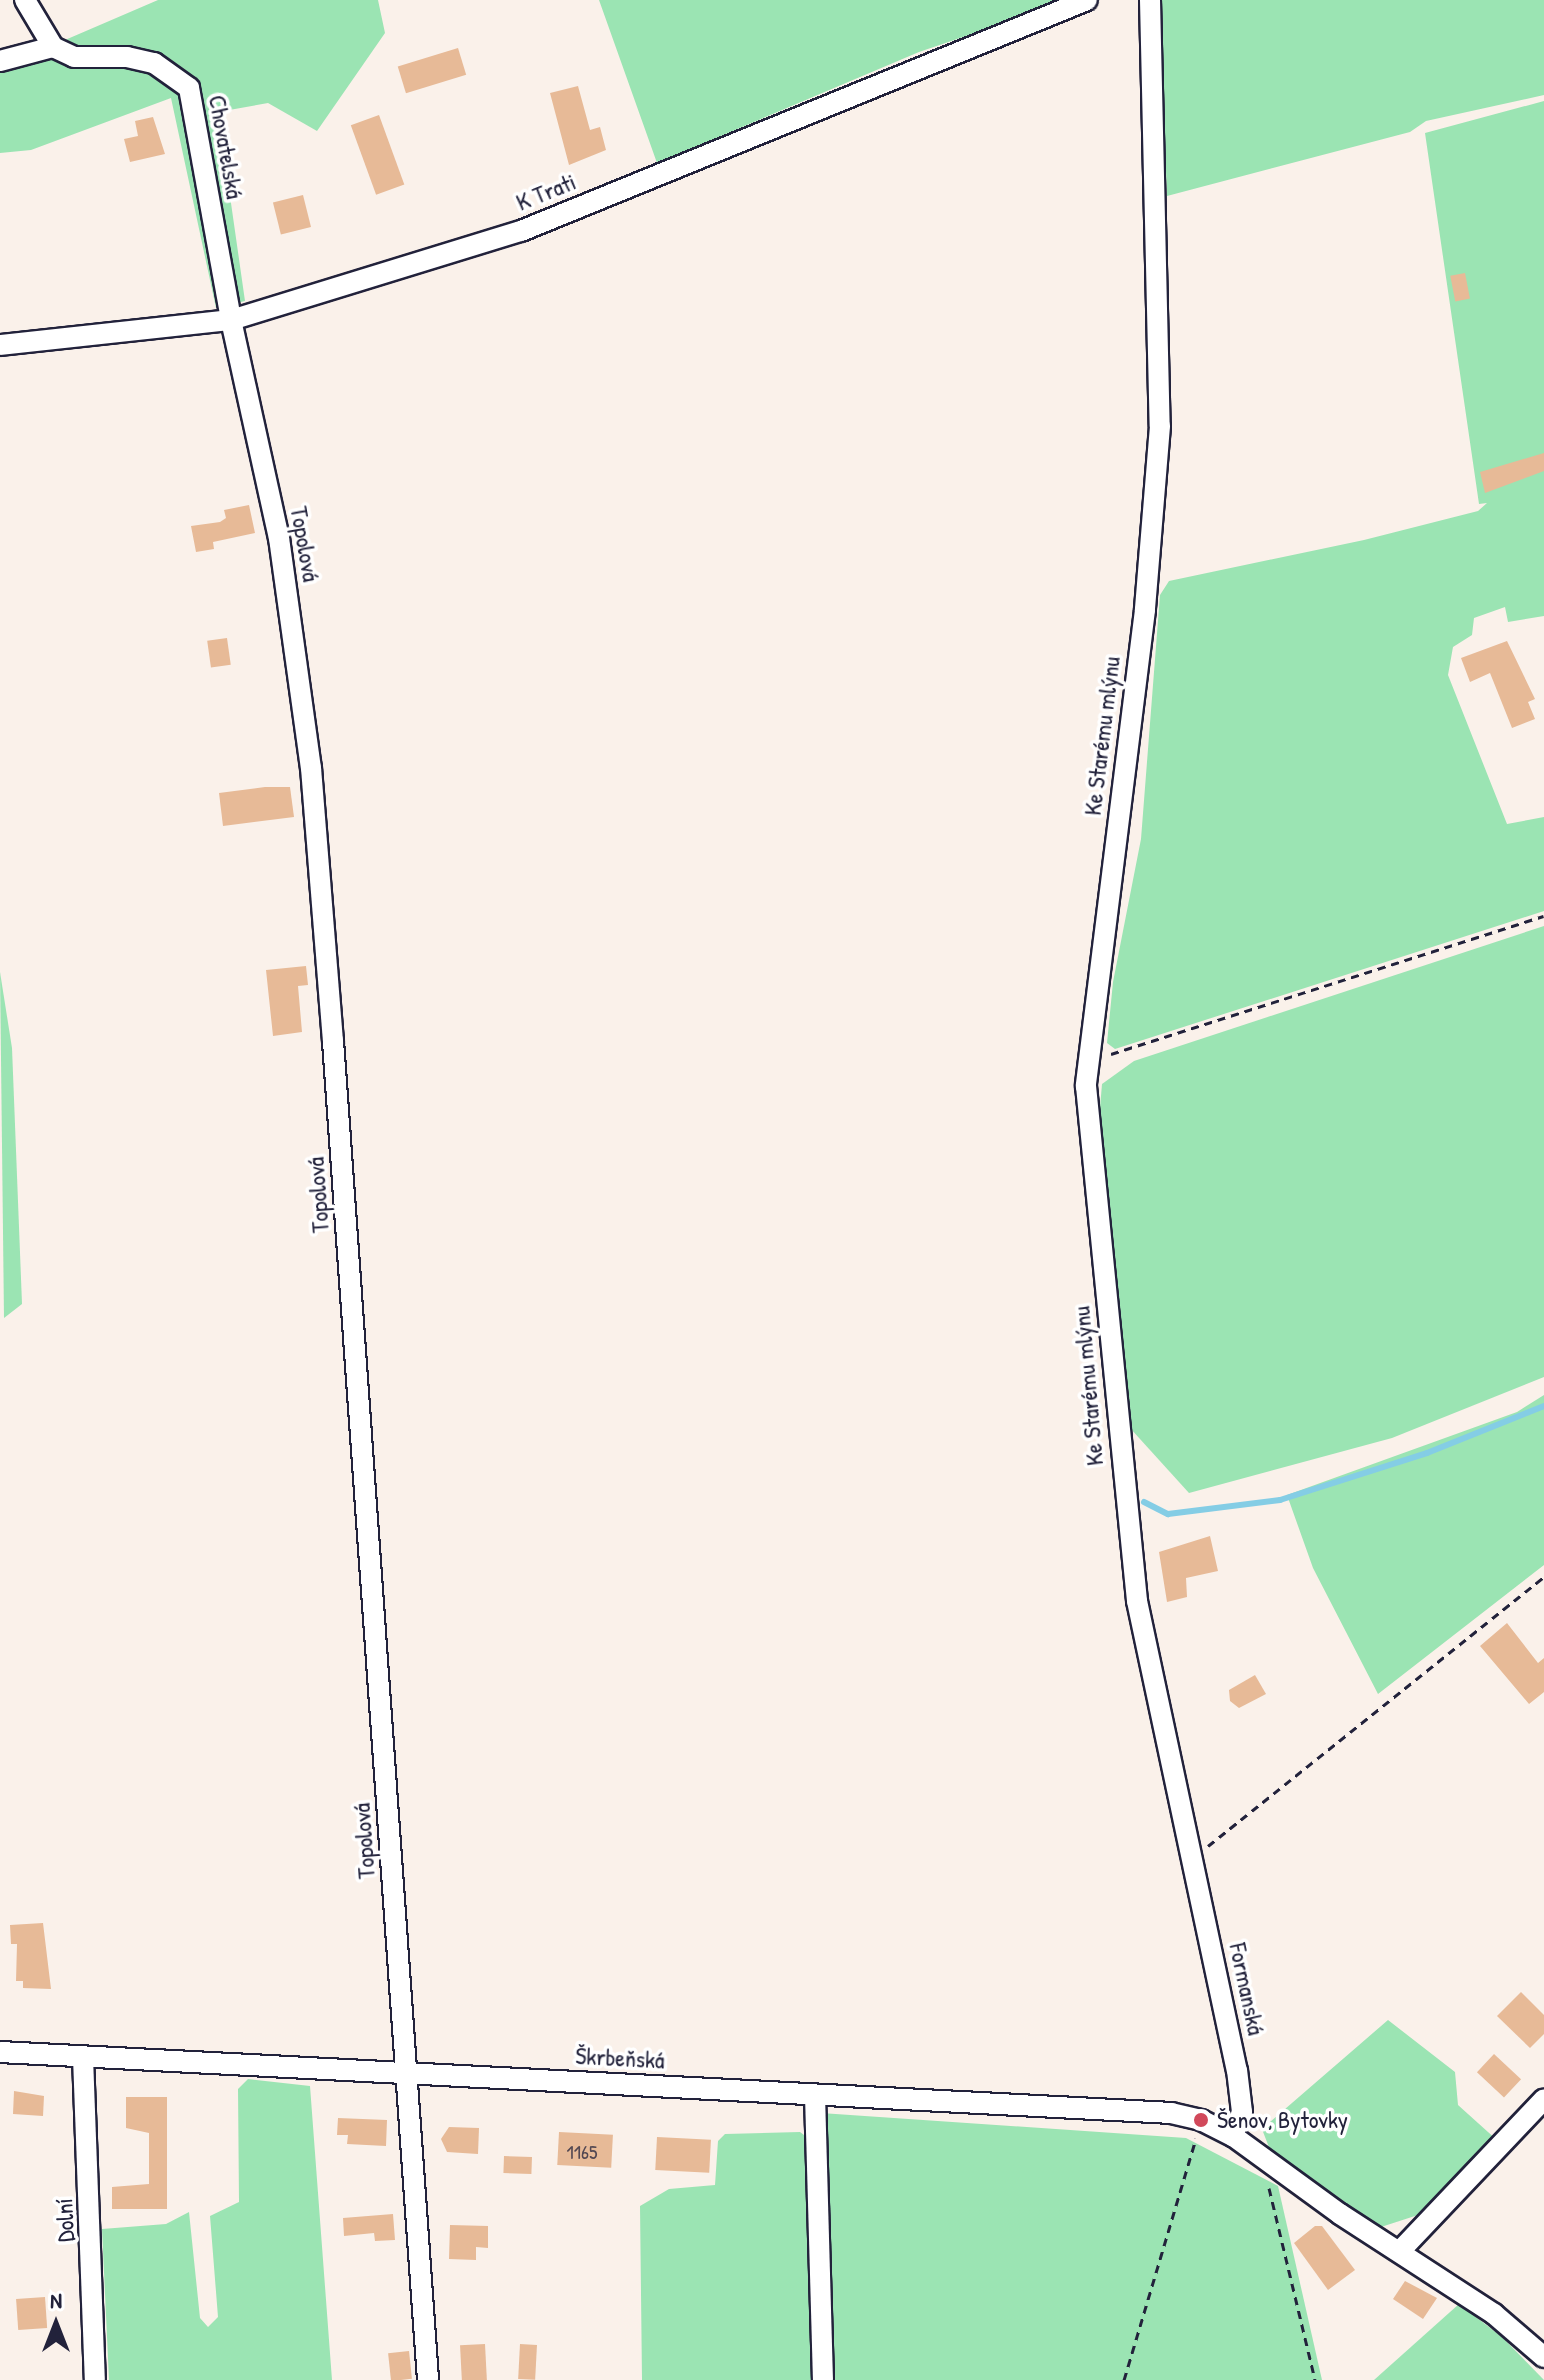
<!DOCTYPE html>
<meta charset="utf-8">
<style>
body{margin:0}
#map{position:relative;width:1544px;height:2380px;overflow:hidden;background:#faf1ea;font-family:"Patrick Hand",sans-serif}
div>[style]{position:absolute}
.green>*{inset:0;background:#9be4b3}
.stream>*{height:6px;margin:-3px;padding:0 3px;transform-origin:3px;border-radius:3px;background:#84cde5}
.building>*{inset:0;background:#e7ba97;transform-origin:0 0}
.path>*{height:3px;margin-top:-1.5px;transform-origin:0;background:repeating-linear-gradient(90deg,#22223b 0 8px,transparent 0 14px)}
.roads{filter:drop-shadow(2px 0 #22223b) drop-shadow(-2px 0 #22223b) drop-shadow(0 2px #22223b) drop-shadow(0 -2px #22223b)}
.minor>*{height:20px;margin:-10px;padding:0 10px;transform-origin:10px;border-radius:10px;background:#fff}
.dots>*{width:22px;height:22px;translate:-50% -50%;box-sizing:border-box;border:4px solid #fff;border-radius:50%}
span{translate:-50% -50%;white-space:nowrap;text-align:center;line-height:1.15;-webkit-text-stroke:7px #fff;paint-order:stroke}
.number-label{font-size:20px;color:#534852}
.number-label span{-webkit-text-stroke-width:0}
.street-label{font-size:24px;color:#22223b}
.poi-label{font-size:24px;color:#22223b}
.left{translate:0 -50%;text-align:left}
.north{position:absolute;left:16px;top:2284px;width:80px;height:80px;-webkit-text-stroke:6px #fff;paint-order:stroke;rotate:0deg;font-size:22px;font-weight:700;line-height:32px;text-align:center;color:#22223b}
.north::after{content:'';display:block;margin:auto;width:28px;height:36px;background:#22223b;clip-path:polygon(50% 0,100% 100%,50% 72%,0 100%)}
</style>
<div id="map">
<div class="green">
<div style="clip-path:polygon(158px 0,378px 0,385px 33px,317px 131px,268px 103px,218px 112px,245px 301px,216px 308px,171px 98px,31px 150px,0 153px,0 52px,65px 40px)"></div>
<div style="clip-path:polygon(599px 0,1072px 0,919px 52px,657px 163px)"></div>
<div style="clip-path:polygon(1159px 0,1544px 0,1544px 95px,1426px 121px,1410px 132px,1167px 196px)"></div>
<div style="clip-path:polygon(1544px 101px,1544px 616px,1508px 622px,1505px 607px,1474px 618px,1472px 635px,1453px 647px,1448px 675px,1507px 824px,1544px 817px,1544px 911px,1115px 1049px,1107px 1043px,1113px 982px,1141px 839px,1160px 595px,1169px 581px,1364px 540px,1478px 511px,1487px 503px,1479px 504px,1425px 133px)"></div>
<div style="clip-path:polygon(1544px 926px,1544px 1377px,1392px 1438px,1189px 1493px,1130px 1428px,1099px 1120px,1102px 1084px,1134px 1061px)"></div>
<div style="clip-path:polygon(0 972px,12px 1048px,22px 1304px,4px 1318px)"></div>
<div style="clip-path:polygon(1544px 1395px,1544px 1565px,1378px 1694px,1313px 1568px,1287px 1495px,1517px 1412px)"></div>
<div style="clip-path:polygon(1388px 2020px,1455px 2072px,1458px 2105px,1498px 2141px,1418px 2215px,1381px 2227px,1272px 2155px,1260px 2124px,1270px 2122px)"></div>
<div style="clip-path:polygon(248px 2079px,310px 2086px,332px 2380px,109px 2380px,102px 2229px,166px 2224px,189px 2212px,200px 2318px,208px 2327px,218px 2317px,210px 2216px,239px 2202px,238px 2089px)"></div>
<div style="clip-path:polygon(821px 2113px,1186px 2138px,1278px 2186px,1322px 2380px,831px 2380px)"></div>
<div style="clip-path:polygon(800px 2132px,804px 2135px,817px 2380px,642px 2380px,640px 2206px,669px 2189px,715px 2185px,718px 2141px,725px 2134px)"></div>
<div style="clip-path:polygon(1459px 2304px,1502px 2337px,1544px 2380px,1374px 2380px)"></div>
</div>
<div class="stream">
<div style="left:1144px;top:1502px;width:27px;rotate:27deg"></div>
<div style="left:1168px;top:1514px;width:113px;rotate:-7.1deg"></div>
<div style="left:1280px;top:1500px;width:154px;rotate:-17.7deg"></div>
<div style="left:1427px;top:1453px;width:126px;rotate:-21.9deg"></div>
</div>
<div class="building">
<div style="left:458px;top:48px;width:28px;height:63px;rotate:73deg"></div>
<div style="clip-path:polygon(578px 86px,590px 130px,600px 127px,606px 150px,569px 165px,550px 93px)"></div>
<div style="left:379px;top:115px;width:74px;height:30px;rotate:70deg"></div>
<div style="clip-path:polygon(153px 117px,165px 154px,130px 162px,124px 139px,138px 136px,135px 121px)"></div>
<div style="left:303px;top:195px;width:33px;height:31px;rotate:76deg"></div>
<div style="left:1465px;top:273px;width:26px;height:15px;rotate:79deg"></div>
<div style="clip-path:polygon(1544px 453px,1544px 471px,1485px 493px,1480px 472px)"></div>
<div style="clip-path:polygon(249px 505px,255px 533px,213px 542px,214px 549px,196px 552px,191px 526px,220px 522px,226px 518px,224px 510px)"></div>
<div style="left:227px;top:638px;width:27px;height:20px;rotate:82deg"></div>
<div style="clip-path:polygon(1507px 641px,1535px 699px,1528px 702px,1535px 719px,1512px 728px,1490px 673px,1470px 682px,1461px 658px)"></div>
<div style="clip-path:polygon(265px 787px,290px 787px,294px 817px,223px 826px,219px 793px)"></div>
<div style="clip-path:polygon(306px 966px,308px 985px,298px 986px,302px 1032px,273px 1036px,266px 970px)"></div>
<div style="clip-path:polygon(1210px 1536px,1218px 1571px,1186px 1578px,1187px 1597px,1167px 1602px,1159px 1552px)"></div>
<div style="clip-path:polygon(1507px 1623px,1538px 1663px,1544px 1658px,1544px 1692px,1529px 1704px,1480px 1646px)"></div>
<div style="clip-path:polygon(1255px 1675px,1266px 1694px,1239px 1708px,1230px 1701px,1229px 1690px)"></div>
<div style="clip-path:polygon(43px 1923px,51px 1989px,23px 1988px,23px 1981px,16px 1981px,17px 1944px,11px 1944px,10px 1925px)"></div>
<div style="clip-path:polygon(1521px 1992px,1544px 2015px,1544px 2034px,1530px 2048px,1497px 2016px)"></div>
<div style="left:1494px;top:2054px;width:37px;height:25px;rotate:43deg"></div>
<div style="clip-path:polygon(14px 2091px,44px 2096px,43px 2116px,13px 2114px)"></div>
<div style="clip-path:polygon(126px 2097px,167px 2097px,167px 2209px,112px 2209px,112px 2187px,149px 2184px,149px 2133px,126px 2128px)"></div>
<div style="clip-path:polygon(338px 2118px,387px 2120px,386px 2146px,347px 2144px,348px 2135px,337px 2135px)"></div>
<div style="clip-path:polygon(449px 2127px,479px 2128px,478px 2154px,447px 2152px,441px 2139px)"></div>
<div style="left:559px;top:2132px;width:54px;height:33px;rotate:3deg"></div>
<div style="left:657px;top:2137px;width:54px;height:33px;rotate:3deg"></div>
<div style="left:504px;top:2156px;width:28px;height:17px;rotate:2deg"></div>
<div style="clip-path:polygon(393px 2214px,395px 2240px,375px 2241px,374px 2233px,344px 2236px,343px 2218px)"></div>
<div style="clip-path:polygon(450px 2225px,488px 2226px,488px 2248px,476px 2247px,476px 2260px,449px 2259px)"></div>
<div style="clip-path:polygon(1315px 2226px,1322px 2226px,1355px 2270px,1328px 2290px,1294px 2243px)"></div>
<div style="clip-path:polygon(1405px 2281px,1437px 2298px,1423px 2319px,1393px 2299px)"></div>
<div style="left:45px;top:2297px;width:31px;height:29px;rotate:86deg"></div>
<div style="left:485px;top:2344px;width:36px;height:25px;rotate:87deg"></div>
<div style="left:520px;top:2344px;width:17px;height:35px;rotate:3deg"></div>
<div style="left:409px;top:2351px;width:28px;height:21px;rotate:84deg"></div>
</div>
<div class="path">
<div style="left:1111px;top:1054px;width:454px;rotate:-17.7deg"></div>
<div style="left:1208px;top:1846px;width:430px;rotate:-38.7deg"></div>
<div style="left:1269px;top:2188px;width:197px;rotate:76.5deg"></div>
<div style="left:1124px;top:2380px;width:252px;rotate:-73.4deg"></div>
</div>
<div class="roads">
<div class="minor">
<div style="left:25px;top:0;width:55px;rotate:59.2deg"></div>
<div style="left:53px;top:47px;width:23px;rotate:25deg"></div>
<div style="left:74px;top:57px;width:53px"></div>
<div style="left:127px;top:57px;width:28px;rotate:13deg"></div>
<div style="left:154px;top:63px;width:43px;rotate:35.5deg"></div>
<div style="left:189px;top:88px;width:236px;rotate:79.7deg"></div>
<div style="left:231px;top:320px;width:223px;rotate:77.6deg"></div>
<div style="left:279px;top:538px;width:232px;rotate:82.1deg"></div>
<div style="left:311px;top:768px;width:274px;rotate:85.4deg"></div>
<div style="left:333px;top:1041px;width:1342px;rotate:85.94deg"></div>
<div style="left:1150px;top:0;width:426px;rotate:88.7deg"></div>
<div style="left:1160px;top:426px;width:185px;rotate:94.7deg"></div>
<div style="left:1145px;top:610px;width:480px;rotate:97.1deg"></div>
<div style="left:1086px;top:1086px;width:518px;rotate:84.34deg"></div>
<div style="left:1137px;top:1601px;width:480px;rotate:78deg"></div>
<div style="left:1237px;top:2070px;width:42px;rotate:83.2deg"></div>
<div style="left:1242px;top:2112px;width:26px;rotate:111deg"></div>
<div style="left:0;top:61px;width:55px;rotate:-14.8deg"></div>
<div style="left:0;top:345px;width:232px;rotate:-6.2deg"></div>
<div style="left:231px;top:320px;width:303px;rotate:-17.1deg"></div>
<div style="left:521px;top:231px;width:611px;rotate:-22.2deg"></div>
<div style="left:0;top:2052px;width:1173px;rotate:2.98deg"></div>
<div style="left:1171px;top:2113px;width:31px;rotate:13deg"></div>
<div style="left:1201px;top:2120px;width:36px;rotate:27deg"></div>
<div style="left:1233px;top:2136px;width:132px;rotate:36.1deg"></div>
<div style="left:1340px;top:2214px;width:184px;rotate:33deg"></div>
<div style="left:1494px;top:2314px;width:66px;rotate:40.7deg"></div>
<div style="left:83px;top:2057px;width:323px;rotate:87.9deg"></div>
<div style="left:815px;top:2095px;width:285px;rotate:88.4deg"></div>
<div style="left:1400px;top:2251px;width:209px;rotate:-46.5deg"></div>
</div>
</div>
<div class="dots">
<div style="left:1201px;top:2120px;background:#d1495b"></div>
</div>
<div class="number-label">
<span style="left:582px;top:2151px">1165</span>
</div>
<div class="street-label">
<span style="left:226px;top:147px;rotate:80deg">Chovatelská</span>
<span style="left:546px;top:192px;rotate:-22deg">K Trati</span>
<span style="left:305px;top:544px;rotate:80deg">Topolová</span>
<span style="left:1102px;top:736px;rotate:-83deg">Ke Starému mlýnu</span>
<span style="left:318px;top:1195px;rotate:-94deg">Topolová</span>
<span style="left:1088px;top:1386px;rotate:-95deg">Ke Starému mlýnu</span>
<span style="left:364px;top:1841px;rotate:-94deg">Topolová</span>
<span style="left:1247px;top:1989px;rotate:78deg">Formanská</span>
<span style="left:620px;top:2058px;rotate:3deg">Škrbeňská</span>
<span style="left:65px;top:2220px;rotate:-93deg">Dolní</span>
</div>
<div class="poi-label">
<span class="left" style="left:1217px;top:2120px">Šenov, Bytovky</span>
</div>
<div class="north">N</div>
</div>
